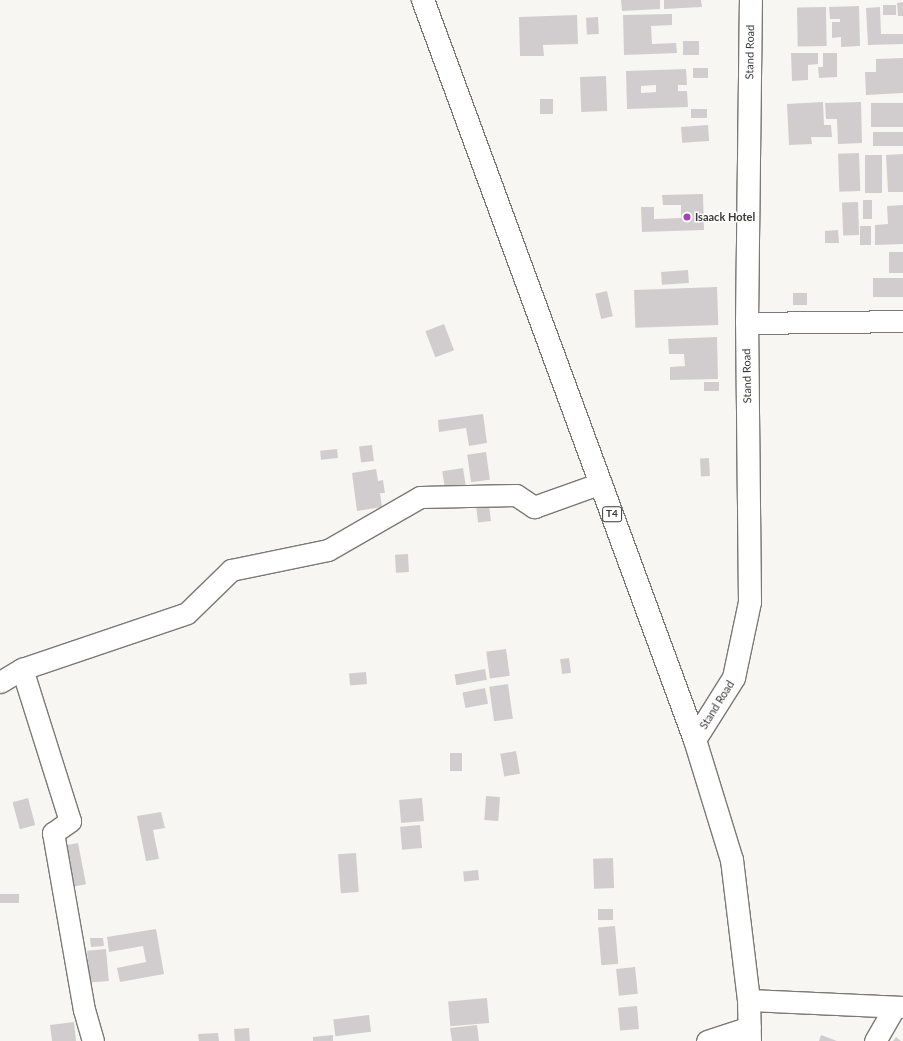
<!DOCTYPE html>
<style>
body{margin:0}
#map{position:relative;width:903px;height:1041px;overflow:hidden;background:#f8f6f2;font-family:Lato,sans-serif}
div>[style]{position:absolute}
.building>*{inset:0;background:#d1cdcf;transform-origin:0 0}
.roads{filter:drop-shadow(1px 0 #7a7975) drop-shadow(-1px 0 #7a7975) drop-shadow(0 1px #7a7975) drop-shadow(0 -1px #7a7975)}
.minor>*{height:21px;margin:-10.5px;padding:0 10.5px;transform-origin:10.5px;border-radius:10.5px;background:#fff}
.secondary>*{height:22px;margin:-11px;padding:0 11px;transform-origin:11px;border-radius:11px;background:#fff}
.trunk>*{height:22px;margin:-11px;padding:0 11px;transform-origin:11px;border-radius:11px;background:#fff}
.dots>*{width:11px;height:11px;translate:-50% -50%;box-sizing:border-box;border:2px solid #fff;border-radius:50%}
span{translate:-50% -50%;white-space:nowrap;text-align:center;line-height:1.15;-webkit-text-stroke:3px #fff;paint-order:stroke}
.shield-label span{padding:1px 3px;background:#fff;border:1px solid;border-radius:3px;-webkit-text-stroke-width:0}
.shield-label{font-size:10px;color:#393837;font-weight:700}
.street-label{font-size:11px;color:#393837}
.poi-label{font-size:11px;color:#393837;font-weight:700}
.left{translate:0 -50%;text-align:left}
</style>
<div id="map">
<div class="building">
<div style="clip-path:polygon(621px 0,660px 0,660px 9px,622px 11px)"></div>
<div style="clip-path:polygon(664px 0,701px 0,702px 7px,664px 9px)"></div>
<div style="clip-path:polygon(903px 2px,903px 16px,898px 16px,897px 3px)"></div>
<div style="left:883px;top:5px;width:13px;height:10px"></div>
<div style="clip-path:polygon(859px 6px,860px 46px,841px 47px,841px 37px,832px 38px,832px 22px,840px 22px,840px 19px,830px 19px,829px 7px)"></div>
<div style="left:826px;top:7px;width:39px;height:29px;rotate:89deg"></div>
<div style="clip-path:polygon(880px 7px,881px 34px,903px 34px,903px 44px,868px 45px,866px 8px)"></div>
<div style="clip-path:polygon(672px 14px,672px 25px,651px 26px,652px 44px,676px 43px,677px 53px,624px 55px,623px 15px)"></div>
<div style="clip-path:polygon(577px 15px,578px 44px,543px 45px,544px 56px,520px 56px,519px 17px)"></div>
<div style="left:598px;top:17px;width:17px;height:12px;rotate:87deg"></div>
<div style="left:699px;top:41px;width:14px;height:16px;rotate:90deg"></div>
<div style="clip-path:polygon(791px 53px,818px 53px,818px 64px,808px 65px,808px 80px,792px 81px)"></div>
<div style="clip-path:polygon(823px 53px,837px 53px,837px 77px,819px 78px,818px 67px,823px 67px)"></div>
<div style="clip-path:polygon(903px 58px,903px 93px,866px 95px,865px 72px,876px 72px,876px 59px)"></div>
<div style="left:708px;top:68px;width:10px;height:15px;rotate:90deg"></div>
<div style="clip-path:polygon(evenodd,686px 69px,687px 85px,678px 85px,678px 91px,687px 91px,688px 107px,627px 109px,626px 71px,686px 69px,656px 85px,656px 92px,641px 93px,641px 86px,656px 85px)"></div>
<div style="left:606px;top:76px;width:35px;height:26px;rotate:88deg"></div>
<div style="left:540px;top:99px;width:13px;height:15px"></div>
<div style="clip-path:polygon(823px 102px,824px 125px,831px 125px,832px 137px,811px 137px,812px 144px,789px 145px,787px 104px)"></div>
<div style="clip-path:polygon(861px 102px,862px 143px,838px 144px,837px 119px,826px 119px,825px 103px)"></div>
<div style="left:903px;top:103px;width:24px;height:32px;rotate:90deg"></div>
<div style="left:707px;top:109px;width:9px;height:16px;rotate:90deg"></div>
<div style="left:708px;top:125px;width:16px;height:27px;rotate:86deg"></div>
<div style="left:903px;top:132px;width:14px;height:30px;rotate:90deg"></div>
<div style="left:859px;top:153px;width:38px;height:21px;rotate:88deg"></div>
<div style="clip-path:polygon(903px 154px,903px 192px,888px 192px,886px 155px)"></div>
<div style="left:865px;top:155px;width:17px;height:38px"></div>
<div style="clip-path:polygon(703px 194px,704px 230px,642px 232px,641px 207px,654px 207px,654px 219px,681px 218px,681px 205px,663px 205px,662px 195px)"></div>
<div style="left:863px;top:200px;width:9px;height:19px"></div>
<div style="left:858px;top:202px;width:33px;height:16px;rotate:88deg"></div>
<div style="clip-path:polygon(903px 205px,903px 244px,875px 245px,875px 225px,888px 224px,887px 206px)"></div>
<div style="left:860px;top:226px;width:11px;height:19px"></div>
<div style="clip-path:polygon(838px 230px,839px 243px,825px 243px,825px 231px)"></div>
<div style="left:889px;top:252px;width:14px;height:21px"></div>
<div style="left:688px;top:270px;width:13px;height:27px;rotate:86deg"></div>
<div style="left:903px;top:278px;width:19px;height:30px;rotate:90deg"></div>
<div style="left:717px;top:287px;width:38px;height:83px;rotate:88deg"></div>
<div style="left:607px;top:291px;width:26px;height:12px;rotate:77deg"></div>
<div style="left:793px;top:293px;width:14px;height:12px"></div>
<div style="left:444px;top:324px;width:28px;height:20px;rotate:69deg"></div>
<div style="clip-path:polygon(717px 337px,718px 379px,670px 380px,670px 367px,685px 366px,684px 354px,669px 354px,668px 339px)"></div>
<div style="left:704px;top:382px;width:15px;height:9px"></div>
<div style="clip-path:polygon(483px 414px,487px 443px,469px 446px,466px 428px,439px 432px,438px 420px)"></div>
<div style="left:372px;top:445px;width:16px;height:13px;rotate:83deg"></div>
<div style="left:337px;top:449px;width:9px;height:17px;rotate:84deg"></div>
<div style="left:486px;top:452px;width:28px;height:19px;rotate:82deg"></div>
<div style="left:709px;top:458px;width:18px;height:9px;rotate:87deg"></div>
<div style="left:463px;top:468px;width:19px;height:21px;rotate:81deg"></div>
<div style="clip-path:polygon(376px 469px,378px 481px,383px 480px,385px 493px,380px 493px,382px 507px,357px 511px,352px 473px)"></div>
<div style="left:489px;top:505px;width:16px;height:13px;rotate:83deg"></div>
<div style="left:408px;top:554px;width:18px;height:13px;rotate:87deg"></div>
<div style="left:506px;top:649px;width:27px;height:20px;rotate:82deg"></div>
<div style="left:569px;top:658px;width:15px;height:9px;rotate:82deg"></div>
<div style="left:485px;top:669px;width:11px;height:31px;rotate:80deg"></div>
<div style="left:366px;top:672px;width:12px;height:17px;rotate:85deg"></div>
<div style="left:508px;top:684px;width:35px;height:19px;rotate:82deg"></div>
<div style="left:485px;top:688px;width:16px;height:23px;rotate:79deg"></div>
<div style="left:516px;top:751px;width:23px;height:16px;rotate:80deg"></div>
<div style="left:450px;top:753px;width:12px;height:18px"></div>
<div style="left:486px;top:796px;width:14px;height:24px;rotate:4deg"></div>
<div style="left:28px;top:798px;width:28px;height:16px;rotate:75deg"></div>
<div style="left:422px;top:798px;width:23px;height:23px;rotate:85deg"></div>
<div style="clip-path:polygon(161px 812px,165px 828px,153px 830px,159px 859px,146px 861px,137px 816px)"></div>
<div style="left:420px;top:825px;width:23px;height:20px;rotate:85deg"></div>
<div style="left:78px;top:843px;width:42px;height:15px;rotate:79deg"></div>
<div style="left:356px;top:853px;width:39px;height:18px;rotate:86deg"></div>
<div style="left:613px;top:858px;width:30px;height:20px;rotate:88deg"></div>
<div style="left:478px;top:870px;width:10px;height:15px;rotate:84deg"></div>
<div style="left:19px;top:894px;width:9px;height:19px;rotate:90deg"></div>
<div style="left:613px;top:909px;width:11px;height:15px;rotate:90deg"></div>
<div style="left:615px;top:926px;width:38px;height:17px;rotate:85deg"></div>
<div style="clip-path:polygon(156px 929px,164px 974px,120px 982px,117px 968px,146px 962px,143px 946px,109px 952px,107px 937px)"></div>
<div style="clip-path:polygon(90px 938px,103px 938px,104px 946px,91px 947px)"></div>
<div style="left:106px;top:949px;width:32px;height:19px;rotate:85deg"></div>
<div style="left:635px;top:967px;width:27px;height:19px;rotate:84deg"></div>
<div style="left:487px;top:998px;width:25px;height:39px;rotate:85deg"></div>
<div style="left:637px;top:1006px;width:23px;height:19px;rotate:85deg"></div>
<div style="left:369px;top:1015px;width:17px;height:36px;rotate:83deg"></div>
<div style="clip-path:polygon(74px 1022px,76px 1041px,52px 1041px,50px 1025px)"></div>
<div style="clip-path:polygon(477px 1025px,479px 1041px,452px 1041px,450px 1028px)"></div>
<div style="left:249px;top:1028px;width:13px;height:15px;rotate:86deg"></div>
<div style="clip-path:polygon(218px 1033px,219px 1041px,199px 1041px,198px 1034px)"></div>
<div style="clip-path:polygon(333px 1035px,333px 1041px,313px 1041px,313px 1037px)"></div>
<div style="clip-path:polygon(821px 1035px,837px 1041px,819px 1041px)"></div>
<div style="clip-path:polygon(896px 1037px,901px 1041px,893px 1041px)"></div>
</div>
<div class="roads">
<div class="minor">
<div style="left:747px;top:323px;width:156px;rotate:-0.7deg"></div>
<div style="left:0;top:682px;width:26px;rotate:-31deg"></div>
<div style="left:749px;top:1000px;width:154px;rotate:2.6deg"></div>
<div style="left:93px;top:1041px;width:32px;rotate:-106deg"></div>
<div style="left:84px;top:1010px;width:180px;rotate:-99.9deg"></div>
<div style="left:53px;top:833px;width:21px;rotate:-35deg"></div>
<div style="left:70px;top:821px;width:159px;rotate:-107.5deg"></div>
<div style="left:22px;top:669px;width:174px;rotate:-18.7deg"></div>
<div style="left:187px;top:613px;width:62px;rotate:-44.3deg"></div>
<div style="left:231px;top:570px;width:99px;rotate:-11.7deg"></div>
<div style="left:328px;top:550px;width:106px;rotate:-29.9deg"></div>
<div style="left:420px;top:497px;width:96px;rotate:-1.2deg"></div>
<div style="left:516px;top:495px;width:22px;rotate:34deg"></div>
<div style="left:534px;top:507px;width:71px;rotate:-19.7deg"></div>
<div style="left:707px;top:1041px;width:45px;rotate:-18deg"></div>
<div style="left:875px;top:1041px;width:39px;rotate:-60deg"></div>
</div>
<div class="secondary">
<div style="left:695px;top:740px;width:73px;rotate:-57.8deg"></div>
<div style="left:734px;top:678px;width:78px;rotate:-78.1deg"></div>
<div style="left:750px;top:602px;width:279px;rotate:-90.6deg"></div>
<div style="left:747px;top:323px;width:323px;rotate:-89.3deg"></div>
</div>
<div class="trunk">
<div style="left:423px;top:0;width:788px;rotate:69.82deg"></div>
<div style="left:695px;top:740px;width:126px;rotate:72.9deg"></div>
<div style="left:732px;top:860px;width:141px;rotate:83.1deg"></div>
<div style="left:749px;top:1000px;width:41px;rotate:88.6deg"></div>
</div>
</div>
<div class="dots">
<div style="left:687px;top:217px;background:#9e47b4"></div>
</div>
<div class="shield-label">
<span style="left:612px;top:514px">T4</span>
</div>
<div class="street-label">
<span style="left:750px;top:52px;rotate:-89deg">Stand Road</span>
<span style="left:747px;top:376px;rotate:-91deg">Stand Road</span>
<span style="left:717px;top:705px;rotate:-58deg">Stand Road</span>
</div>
<div class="poi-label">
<span class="left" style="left:695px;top:217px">Isaack Hotel</span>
</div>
</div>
